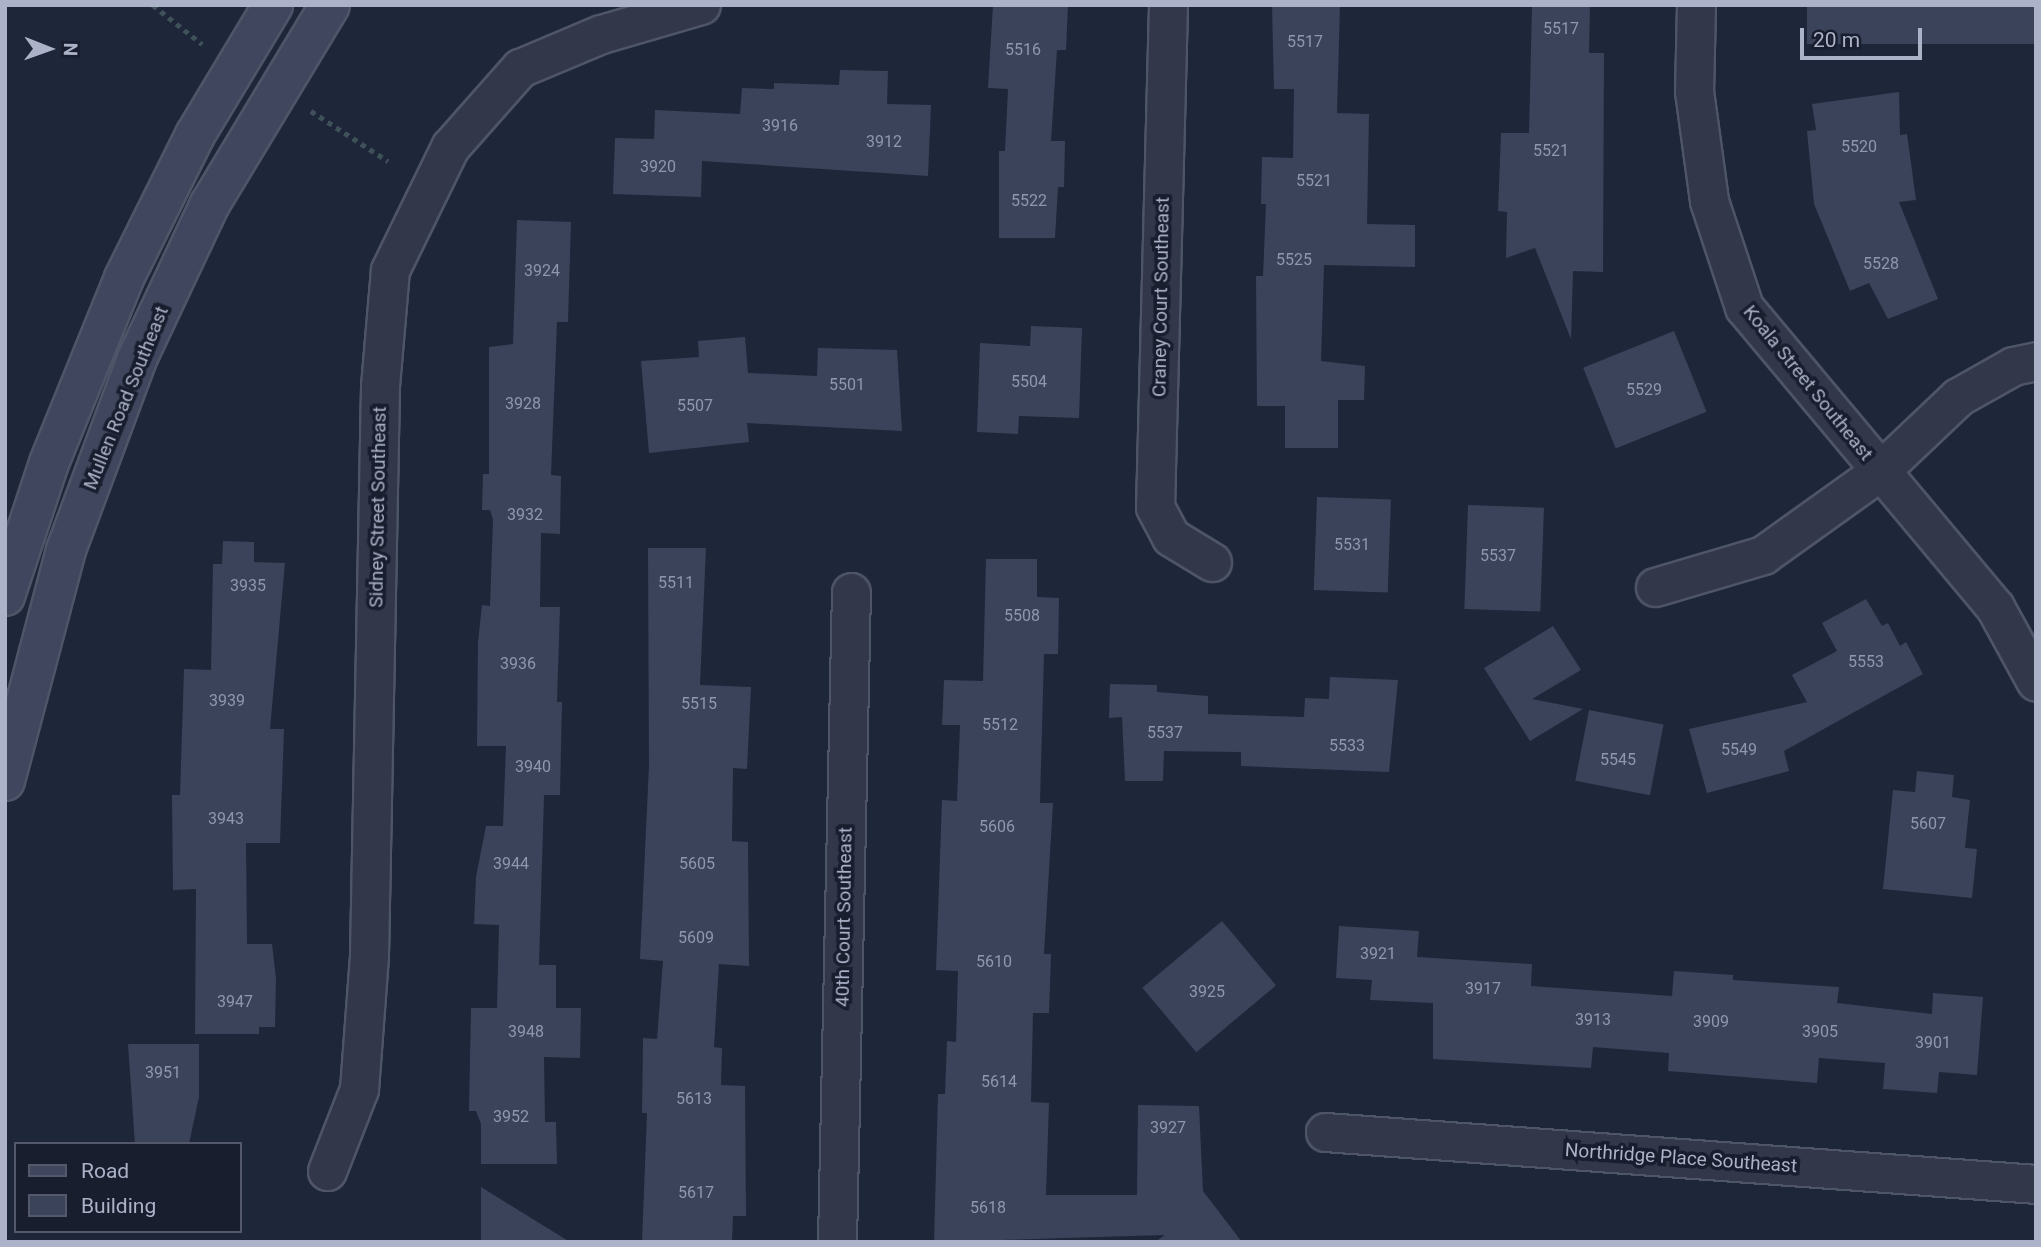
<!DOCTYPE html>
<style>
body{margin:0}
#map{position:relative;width:2041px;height:1247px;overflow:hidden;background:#1e2639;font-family:Roboto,sans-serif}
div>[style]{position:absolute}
.building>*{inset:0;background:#3a435a;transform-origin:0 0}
.path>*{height:4.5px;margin-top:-2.25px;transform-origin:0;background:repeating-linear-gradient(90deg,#3e5158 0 5px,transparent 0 10px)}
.roads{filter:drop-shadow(2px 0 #4f5568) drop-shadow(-2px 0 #4f5568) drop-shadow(0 2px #4f5568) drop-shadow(0 -2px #4f5568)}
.street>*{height:37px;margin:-18.5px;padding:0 18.5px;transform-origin:18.5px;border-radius:18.5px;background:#32384a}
.secondary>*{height:38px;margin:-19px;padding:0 19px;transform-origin:19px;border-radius:19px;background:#3f465d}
span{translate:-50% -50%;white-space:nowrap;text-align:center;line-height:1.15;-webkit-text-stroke:7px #181e2e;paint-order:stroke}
.number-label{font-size:16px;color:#9096ac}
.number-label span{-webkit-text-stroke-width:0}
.street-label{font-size:19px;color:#acb2c7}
.frame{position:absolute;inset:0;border:7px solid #acb2c7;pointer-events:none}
.legend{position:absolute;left:14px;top:1142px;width:228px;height:91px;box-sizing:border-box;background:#181e2e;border:2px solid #53596b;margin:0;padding:9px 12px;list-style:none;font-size:21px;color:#acb2c7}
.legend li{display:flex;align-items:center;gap:14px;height:35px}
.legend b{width:35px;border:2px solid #53596b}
.north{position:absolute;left:14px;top:14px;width:70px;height:70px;-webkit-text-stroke:5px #181e2e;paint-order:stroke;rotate:91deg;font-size:19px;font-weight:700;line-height:28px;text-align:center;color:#acb2c7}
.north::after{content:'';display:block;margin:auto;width:24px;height:32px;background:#acb2c7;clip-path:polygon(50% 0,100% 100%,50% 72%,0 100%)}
.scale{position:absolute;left:1800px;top:28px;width:122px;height:32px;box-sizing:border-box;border:4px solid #acb2c7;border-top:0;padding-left:9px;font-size:21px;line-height:24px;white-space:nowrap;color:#acb2c7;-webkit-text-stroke:5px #181e2e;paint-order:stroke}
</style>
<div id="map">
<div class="building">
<div style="clip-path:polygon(993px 5px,1068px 5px,1066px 50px,1057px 50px,1051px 141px,1065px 141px,1064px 187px,1058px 187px,1055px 238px,999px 238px,999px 151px,1005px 151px,1008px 89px,988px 88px)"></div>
<div style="clip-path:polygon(1272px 5px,1340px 5px,1337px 113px,1369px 114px,1367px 224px,1415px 225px,1415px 267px,1324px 265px,1321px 361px,1365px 366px,1364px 400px,1338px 400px,1338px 448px,1285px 448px,1285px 406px,1257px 406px,1256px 276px,1263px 276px,1266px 204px,1261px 204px,1262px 157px,1293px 158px,1294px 89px,1274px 89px)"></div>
<div style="clip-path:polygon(1532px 5px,1590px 5px,1589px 53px,1604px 53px,1603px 272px,1573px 271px,1571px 339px,1535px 248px,1506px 258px,1507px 212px,1498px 211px,1501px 133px,1529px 133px)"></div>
<div style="left:1807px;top:5px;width:229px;height:39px"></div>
<div style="clip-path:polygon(840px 70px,888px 71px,887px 104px,931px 105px,928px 176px,702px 161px,701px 197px,613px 194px,615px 138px,654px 139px,655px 110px,740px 114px,742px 88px,774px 89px,774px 83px,839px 85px)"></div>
<div style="clip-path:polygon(1899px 92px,1900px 135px,1907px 134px,1916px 200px,1899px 202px,1938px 299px,1888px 319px,1869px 283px,1850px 291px,1814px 204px,1807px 131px,1816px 130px,1812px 104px)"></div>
<div style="clip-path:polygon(517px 220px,571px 222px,568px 322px,557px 322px,551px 475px,561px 476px,560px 534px,541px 533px,540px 607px,560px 607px,557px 702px,562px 702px,560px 795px,544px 795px,539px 965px,556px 965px,556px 1008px,581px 1008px,580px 1058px,544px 1057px,545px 1122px,556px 1122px,557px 1164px,481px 1164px,481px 1124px,476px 1111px,469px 1111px,471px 1008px,497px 1008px,499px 925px,474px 924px,476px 877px,486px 826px,503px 826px,506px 746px,477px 746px,478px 642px,482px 605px,490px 606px,493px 520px,490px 510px,482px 510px,483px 474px,489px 474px,489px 347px,513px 344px)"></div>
<div style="clip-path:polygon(1031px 326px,1082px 328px,1079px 418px,1019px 416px,1018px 434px,977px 432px,980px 343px,1030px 346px)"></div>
<div style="left:1674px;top:331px;width:87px;height:98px;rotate:68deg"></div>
<div style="clip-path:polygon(745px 337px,748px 373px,817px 376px,818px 348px,897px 350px,902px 431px,747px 423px,749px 442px,649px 453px,641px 361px,699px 357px,698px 341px)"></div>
<div style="left:1317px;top:497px;width:74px;height:93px;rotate:2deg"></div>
<div style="left:1468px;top:505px;width:76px;height:104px;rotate:2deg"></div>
<div style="clip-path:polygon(223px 541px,254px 542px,254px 562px,285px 563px,270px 729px,284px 729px,280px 843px,246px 843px,247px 944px,272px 944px,276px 978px,275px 1027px,259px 1027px,259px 1034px,195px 1034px,196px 889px,173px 890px,172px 795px,180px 795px,184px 669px,211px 670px,213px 564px,222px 564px)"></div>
<div style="clip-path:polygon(648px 548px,706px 548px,700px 685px,751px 687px,747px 769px,733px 768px,732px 841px,748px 842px,749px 966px,719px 964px,714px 1047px,722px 1048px,721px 1085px,745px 1086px,746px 1216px,733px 1216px,732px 1241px,642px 1242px,647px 1113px,642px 1113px,643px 1038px,657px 1039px,663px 961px,640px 959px,649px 765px)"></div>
<div style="clip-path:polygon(986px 559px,1037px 559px,1037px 597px,1059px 598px,1058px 654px,1044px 654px,1040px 803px,1053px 803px,1044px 954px,1051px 954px,1049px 1013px,1033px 1013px,1031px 1102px,1049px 1103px,1046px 1195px,1137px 1195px,1138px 1105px,1199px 1106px,1203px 1191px,1242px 1242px,1155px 1242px,1165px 1235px,934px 1242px,938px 1094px,945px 1094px,947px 1041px,956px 1042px,958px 971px,936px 970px,942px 800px,957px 801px,960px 725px,942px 725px,944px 680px,983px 681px)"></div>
<div style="clip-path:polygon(1866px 599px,1882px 626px,1888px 623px,1900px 646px,1906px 642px,1923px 674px,1784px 751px,1789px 771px,1707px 793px,1689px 729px,1807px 702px,1792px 675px,1837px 651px,1822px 623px)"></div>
<div style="clip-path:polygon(1553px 626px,1581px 670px,1532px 699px,1583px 709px,1530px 741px,1484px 668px)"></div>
<div style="clip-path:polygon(1330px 677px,1398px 680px,1389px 772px,1241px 766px,1241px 752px,1164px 751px,1163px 781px,1125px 781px,1122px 717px,1109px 718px,1110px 684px,1157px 685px,1157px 692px,1208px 696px,1208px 714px,1304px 717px,1305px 698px,1329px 699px)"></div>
<div style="left:1589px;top:710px;width:76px;height:72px;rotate:11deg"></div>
<div style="clip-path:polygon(1917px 771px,1954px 775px,1952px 797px,1970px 800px,1965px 848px,1977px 849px,1972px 898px,1883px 889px,1893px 790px,1915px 792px)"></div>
<div style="left:1222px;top:921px;width:84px;height:104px;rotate:50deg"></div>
<div style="clip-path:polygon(1339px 926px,1419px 931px,1417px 957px,1532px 964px,1531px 986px,1672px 996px,1674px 971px,1733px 975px,1733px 980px,1839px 987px,1837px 1003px,1932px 1014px,1933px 993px,1983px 997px,1977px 1075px,1939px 1072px,1937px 1093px,1883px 1089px,1885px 1063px,1819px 1058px,1817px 1083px,1668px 1071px,1669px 1053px,1593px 1047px,1591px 1068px,1433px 1059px,1433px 1003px,1370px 1000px,1372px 980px,1336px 978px)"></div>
<div style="clip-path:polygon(128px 1044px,199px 1044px,199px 1097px,189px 1144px,135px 1144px)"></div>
<div style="clip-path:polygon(481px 1187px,570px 1242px,481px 1242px)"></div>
</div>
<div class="path">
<div style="left:153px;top:5px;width:63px;rotate:38.5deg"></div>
<div style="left:311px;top:111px;width:92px;rotate:33deg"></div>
</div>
<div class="roads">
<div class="street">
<div style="left:1168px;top:5px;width:502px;rotate:91.48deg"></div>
<div style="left:1155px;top:507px;width:34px;rotate:62deg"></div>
<div style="left:1171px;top:537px;width:48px;rotate:31.4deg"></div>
<div style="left:1696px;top:5px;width:86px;rotate:91.3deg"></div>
<div style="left:1694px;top:91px;width:111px;rotate:82.2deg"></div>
<div style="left:1709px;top:201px;width:112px;rotate:71.7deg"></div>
<div style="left:1744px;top:307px;width:391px;rotate:50.1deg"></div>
<div style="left:1995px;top:607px;width:85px;rotate:61.3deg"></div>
<div style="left:1655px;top:587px;width:113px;rotate:-16.5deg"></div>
<div style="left:1763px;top:555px;width:143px;rotate:-35.6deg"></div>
<div style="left:1879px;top:472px;width:109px;rotate:-43.5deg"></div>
<div style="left:1958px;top:397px;width:63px;rotate:-29.4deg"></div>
<div style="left:2013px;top:366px;width:24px;rotate:-12deg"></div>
<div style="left:1325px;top:1132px;width:713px;rotate:4.18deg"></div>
<div style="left:327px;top:1171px;width:88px;rotate:-68.7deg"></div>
<div style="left:359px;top:1089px;width:134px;rotate:-85.7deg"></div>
<div style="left:369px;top:955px;width:569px;rotate:-88.89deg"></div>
<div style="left:380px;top:386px;width:116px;rotate:-85.1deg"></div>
<div style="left:390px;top:270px;width:137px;rotate:-64deg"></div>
<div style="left:450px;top:147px;width:106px;rotate:-48.5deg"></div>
<div style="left:520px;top:68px;width:88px;rotate:-22.8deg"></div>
<div style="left:601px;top:34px;width:104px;rotate:-16.2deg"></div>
<div style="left:837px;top:1242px;width:650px;rotate:-88.77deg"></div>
</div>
<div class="secondary">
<div style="left:5px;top:596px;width:140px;rotate:-71.7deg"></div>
<div style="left:49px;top:463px;width:200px;rotate:-67.9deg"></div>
<div style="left:124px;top:278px;width:160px;rotate:-63.6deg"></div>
<div style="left:195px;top:135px;width:152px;rotate:-59deg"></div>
<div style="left:5px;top:781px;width:239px;rotate:-75.2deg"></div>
<div style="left:66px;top:550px;width:204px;rotate:-69.6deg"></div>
<div style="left:137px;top:359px;width:171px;rotate:-64.8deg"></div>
<div style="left:210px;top:204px;width:232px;rotate:-58.9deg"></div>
</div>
</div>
<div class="number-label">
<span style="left:1561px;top:29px">5517</span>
<span style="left:1305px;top:42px">5517</span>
<span style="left:1023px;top:50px">5516</span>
<span style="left:780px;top:126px">3916</span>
<span style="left:884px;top:142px">3912</span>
<span style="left:1859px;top:147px">5520</span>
<span style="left:1551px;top:151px">5521</span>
<span style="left:658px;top:167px">3920</span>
<span style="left:1314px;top:181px">5521</span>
<span style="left:1029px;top:201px">5522</span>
<span style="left:1294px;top:260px">5525</span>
<span style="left:1881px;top:264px">5528</span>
<span style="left:542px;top:271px">3924</span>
<span style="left:1029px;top:382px">5504</span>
<span style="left:847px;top:385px">5501</span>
<span style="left:1644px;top:390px">5529</span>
<span style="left:523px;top:404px">3928</span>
<span style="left:695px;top:406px">5507</span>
<span style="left:525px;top:515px">3932</span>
<span style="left:1352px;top:545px">5531</span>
<span style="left:1498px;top:556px">5537</span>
<span style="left:676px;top:583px">5511</span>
<span style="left:248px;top:586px">3935</span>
<span style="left:1022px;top:616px">5508</span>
<span style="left:1866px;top:662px">5553</span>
<span style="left:518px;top:664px">3936</span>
<span style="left:227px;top:701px">3939</span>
<span style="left:699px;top:704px">5515</span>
<span style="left:1000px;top:725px">5512</span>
<span style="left:1165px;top:733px">5537</span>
<span style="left:1347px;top:746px">5533</span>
<span style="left:1739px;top:750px">5549</span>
<span style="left:1618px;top:760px">5545</span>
<span style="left:533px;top:767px">3940</span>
<span style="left:226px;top:819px">3943</span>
<span style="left:1928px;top:824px">5607</span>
<span style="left:997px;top:827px">5606</span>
<span style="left:511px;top:864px">3944</span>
<span style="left:697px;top:864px">5605</span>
<span style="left:696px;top:938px">5609</span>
<span style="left:1378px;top:954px">3921</span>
<span style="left:994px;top:962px">5610</span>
<span style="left:1483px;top:989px">3917</span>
<span style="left:1207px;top:992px">3925</span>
<span style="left:235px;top:1002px">3947</span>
<span style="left:1593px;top:1020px">3913</span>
<span style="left:1711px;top:1022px">3909</span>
<span style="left:526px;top:1032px">3948</span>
<span style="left:1820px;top:1032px">3905</span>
<span style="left:1933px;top:1043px">3901</span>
<span style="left:163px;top:1073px">3951</span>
<span style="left:999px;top:1082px">5614</span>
<span style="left:694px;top:1099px">5613</span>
<span style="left:511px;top:1117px">3952</span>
<span style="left:1168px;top:1128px">3927</span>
<span style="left:696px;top:1193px">5617</span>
<span style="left:988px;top:1208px">5618</span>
</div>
<div class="street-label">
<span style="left:1161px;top:297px;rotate:-89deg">Craney Court Southeast</span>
<span style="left:1808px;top:383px;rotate:51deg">Koala Street Southeast</span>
<span style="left:126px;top:398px;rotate:-68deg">Mullen Road Southeast</span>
<span style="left:378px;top:507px;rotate:-89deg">Sidney Street Southeast</span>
<span style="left:844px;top:917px;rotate:-89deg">40th Court Southeast</span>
<span style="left:1681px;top:1158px;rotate:4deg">Northridge Place Southeast</span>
</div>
<div class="frame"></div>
<ul class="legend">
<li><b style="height:9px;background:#3f465d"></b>Road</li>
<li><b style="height:19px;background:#3a435a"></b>Building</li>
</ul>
<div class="north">N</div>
<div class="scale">20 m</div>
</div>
